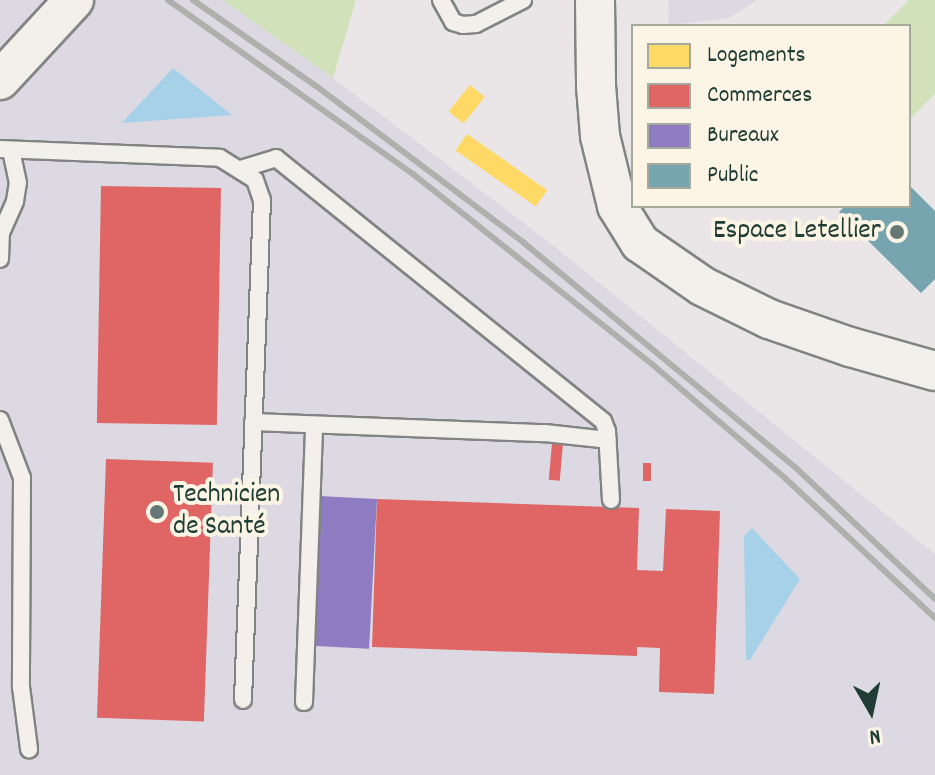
<!DOCTYPE html>
<meta charset="utf-8">
<style>
body{margin:0}
#map{position:relative;width:935px;height:775px;overflow:hidden;background:#eae6e8;font-family:Dekko,sans-serif}
div>[style]{position:absolute}
.built>*{inset:0;background:#ddd9e2}
.green>*{inset:0;background:#d1e2bb}
.water>*{inset:0;background:#a7d0e9}
.homes>*{inset:0;background:#ffd966;transform-origin:0 0}
.shops>*{inset:0;background:#e06666;transform-origin:0 0}
.offices>*{inset:0;background:#8e7cc3;transform-origin:0 0}
.public>*{inset:0;background:#76a5af}
.roads{filter:drop-shadow(2px 0 #808483) drop-shadow(-2px 0 #808483) drop-shadow(0 2px #808483) drop-shadow(0 -2px #808483)}
.service>*{height:16px;margin:-8px;padding:0 8px;transform-origin:8px;border-radius:8px;background:#f3f0eb}
.tertiary>*{height:38px;margin:-19px;padding:0 19px;transform-origin:19px;border-radius:19px;background:#f3f0eb}
.rail>*{height:6px;margin:-3px;padding:0 3px;transform-origin:3px;border-radius:3px;background:#aeb0ac}
.dots>*{width:22px;height:22px;translate:-50% -50%;box-sizing:border-box;border:4px solid #fcf5e5;border-radius:50%}
span{translate:-50% -50%;white-space:nowrap;text-align:center;line-height:1.15;-webkit-text-stroke:8px #fcf5e5;paint-order:stroke}
.poi-label{font-size:28px;color:#1f3d34}
.right{translate:-100% -50%;text-align:right}
.left{translate:0 -50%;text-align:left}
.legend{position:absolute;left:631px;top:24px;width:280px;height:184px;box-sizing:border-box;background:#fcf5e5;border:2px solid #a4ab9e;margin:0;padding:10px 14px;list-style:none;font-size:24px;color:#1f3d34}
.legend li{display:flex;align-items:center;gap:16px;height:40px}
.legend b{width:40px;border:2px solid #a4ab9e}
.north{position:absolute;left:831px;top:671px;width:80px;height:80px;-webkit-text-stroke:6px #fcf5e5;paint-order:stroke;rotate:171deg;font-size:22px;font-weight:700;line-height:32px;text-align:center;color:#1f3d34}
.north::after{content:'';display:block;margin:auto;width:28px;height:36px;background:#1f3d34;clip-path:polygon(50% 0,100% 100%,50% 72%,0 100%)}
</style>
<div id="map">
<div class="built">
<div style="clip-path:polygon(0 0,223px 0,333px 78px,550px 243px,935px 554px,935px 775px,0 775px)"></div>
<div style="clip-path:polygon(668px 0,757px 0,729px 18px,669px 25px)"></div>
</div>
<div class="green">
<div style="clip-path:polygon(223px 0,356px 0,333px 78px)"></div>
<div style="clip-path:polygon(909px 0,935px 0,935px 94px,909px 120px,909px 26px,883px 26px)"></div>
</div>
<div class="water">
<div style="clip-path:polygon(173px 68px,232px 115px,122px 123px)"></div>
<div style="clip-path:polygon(752px 528px,800px 579px,750px 660px,746px 660px,744px 536px)"></div>
</div>
<div class="homes">
<div style="left:470px;top:85px;width:19px;height:34px;rotate:39deg"></div>
<div style="left:467px;top:134px;width:98px;height:20px;rotate:35deg"></div>
</div>
<div class="shops">
<div style="left:101px;top:186px;width:120px;height:237px;rotate:1deg"></div>
<div style="left:552px;top:443px;width:11px;height:37px;rotate:5deg"></div>
<div style="left:106px;top:459px;width:107px;height:259px;rotate:2deg"></div>
<div style="left:643px;top:463px;width:8px;height:18px"></div>
<div style="clip-path:polygon(377px 499px,639px 508px,637px 570px,663px 571px,666px 509px,720px 511px,714px 694px,659px 692px,660px 648px,637px 647px,637px 656px,372px 647px)"></div>
</div>
<div class="offices">
<div style="left:319px;top:496px;width:58px;height:150px;rotate:3deg"></div>
</div>
<div class="public">
<div style="clip-path:polygon(909px 185px,935px 211px,935px 279px,921px 293px,839px 212px,843px 208px,841px 206px,909px 206px)"></div>
</div>
<div class="roads">
<div class="service">
<div style="left:441px;top:0;width:25px;rotate:61deg"></div>
<div style="left:453px;top:22px;width:10px;rotate:17deg"></div>
<div style="left:463px;top:25px;width:13px;rotate:-4deg"></div>
<div style="left:476px;top:24px;width:53px;rotate:-27.1deg"></div>
<div style="left:0;top:149px;width:220px;rotate:2.3deg"></div>
<div style="left:220px;top:158px;width:41px;rotate:32.2deg"></div>
<div style="left:255px;top:180px;width:21px;rotate:71deg"></div>
<div style="left:262px;top:200px;width:500px;rotate:92.18deg"></div>
<div style="left:241px;top:169px;width:37px;rotate:-17deg"></div>
<div style="left:276px;top:158px;width:420px;rotate:38.8deg"></div>
<div style="left:603px;top:421px;width:11px;rotate:68deg"></div>
<div style="left:607px;top:431px;width:69px;rotate:86.7deg"></div>
<div style="left:0;top:259px;width:26px;rotate:-88deg"></div>
<div style="left:1px;top:233px;width:35px;rotate:-66deg"></div>
<div style="left:15px;top:201px;width:18px;rotate:-81deg"></div>
<div style="left:18px;top:183px;width:33px;rotate:-102deg"></div>
<div style="left:0;top:420px;width:62px;rotate:69.2deg"></div>
<div style="left:22px;top:478px;width:209px;rotate:90.3deg"></div>
<div style="left:21px;top:687px;width:63px;rotate:82.6deg"></div>
<div style="left:253px;top:422px;width:292px;rotate:2.2deg"></div>
<div style="left:545px;top:433px;width:63px;rotate:6.3deg"></div>
<div style="left:304px;top:702px;width:277px;rotate:-87.9deg"></div>
</div>
<div class="tertiary">
<div style="left:595px;top:0;width:86px;rotate:89.3deg"></div>
<div style="left:596px;top:86px;width:50px;rotate:85.4deg"></div>
<div style="left:600px;top:136px;width:72px;rotate:76.3deg"></div>
<div style="left:617px;top:206px;width:44px;rotate:58.1deg"></div>
<div style="left:640px;top:243px;width:75px;rotate:34.7deg"></div>
<div style="left:702px;top:286px;width:75px;rotate:26.2deg"></div>
<div style="left:769px;top:319px;width:86px;rotate:19.1deg"></div>
<div style="left:850px;top:347px;width:88px;rotate:15.8deg"></div>
<div style="left:0;top:80px;width:109px;rotate:-47.2deg"></div>
</div>
</div>
<div class="rail">
<div style="left:168px;top:0;width:301px;rotate:35.4deg"></div>
<div style="left:413px;top:174px;width:307px;rotate:38.5deg"></div>
<div style="left:653px;top:365px;width:175px;rotate:40.6deg"></div>
<div style="left:786px;top:479px;width:204px;rotate:43deg"></div>
<div style="left:193px;top:0;width:150px;rotate:35deg"></div>
<div style="left:316px;top:86px;width:261px;rotate:37deg"></div>
<div style="left:524px;top:243px;width:352px;rotate:39.6deg"></div>
<div style="left:795px;top:467px;width:192px;rotate:43.3deg"></div>
</div>
<div class="dots">
<div style="left:897px;top:232px;background:#667873"></div>
<div style="left:157px;top:512px;background:#667873"></div>
</div>
<div class="poi-label">
<span class="right" style="left:881px;top:232px">Espace Letellier</span>
<span class="left" style="left:173px;top:512px">Technicien<br>de Santé</span>
</div>
<ul class="legend">
<li><b style="height:22px;background:#ffd966"></b>Logements</li>
<li><b style="height:22px;background:#e06666"></b>Commerces</li>
<li><b style="height:22px;background:#8e7cc3"></b>Bureaux</li>
<li><b style="height:22px;background:#76a5af"></b>Public</li>
</ul>
<div class="north">N</div>
</div>
